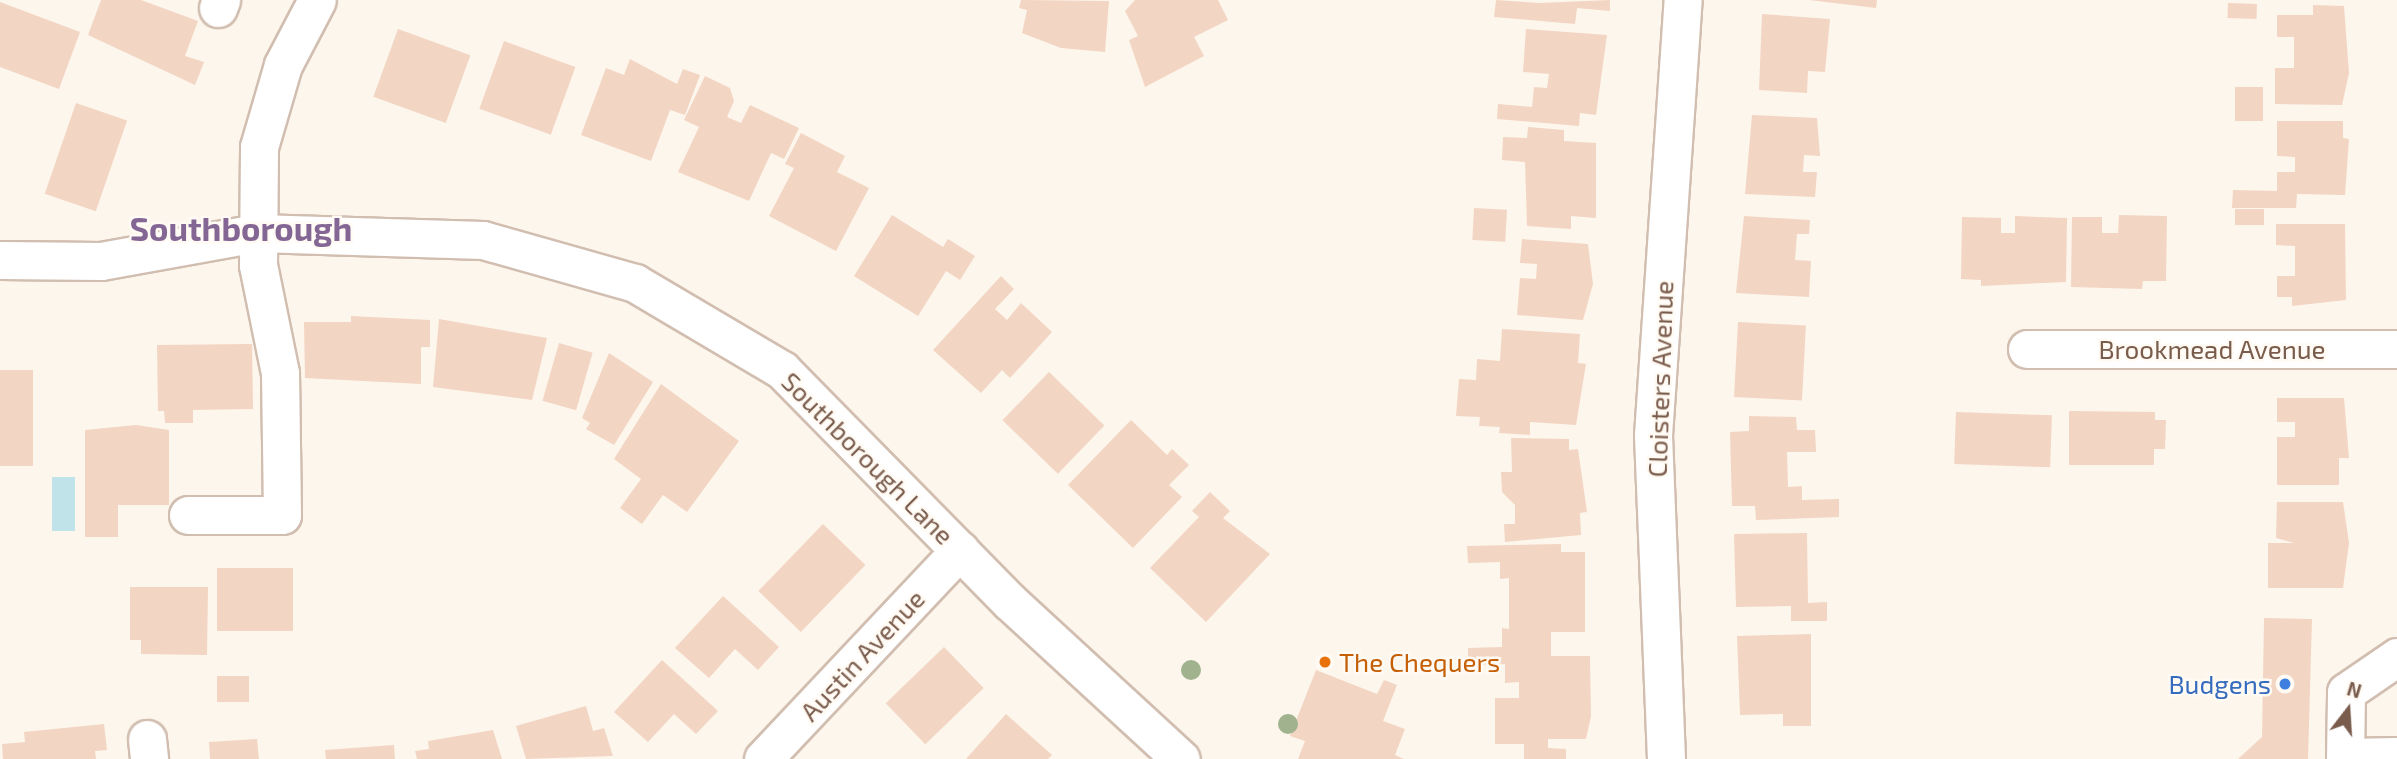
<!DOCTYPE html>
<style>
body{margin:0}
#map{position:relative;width:2397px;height:759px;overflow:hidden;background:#fdf6ec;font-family:"Exo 2",sans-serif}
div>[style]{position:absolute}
.water>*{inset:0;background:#bfe3e8;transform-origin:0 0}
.building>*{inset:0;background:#f3d5c3;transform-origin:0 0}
.roads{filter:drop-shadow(2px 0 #d1beb0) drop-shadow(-2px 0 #d1beb0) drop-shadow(0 2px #d1beb0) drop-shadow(0 -2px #d1beb0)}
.minor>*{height:37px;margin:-18.5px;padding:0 18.5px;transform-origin:18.5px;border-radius:18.5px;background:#fff}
.trees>*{width:20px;height:20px;margin:-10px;border-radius:50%;background:#a0b28e}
.dots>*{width:19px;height:19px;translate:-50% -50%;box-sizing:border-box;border:4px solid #fffaf3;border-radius:50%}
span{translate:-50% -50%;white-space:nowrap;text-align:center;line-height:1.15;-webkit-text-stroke:5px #fffaf3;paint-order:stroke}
.street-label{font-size:26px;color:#7a5c4d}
.food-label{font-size:26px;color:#c56008}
.left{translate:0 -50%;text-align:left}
.shop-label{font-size:26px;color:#366cbe}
.right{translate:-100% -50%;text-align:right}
.district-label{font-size:33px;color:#846695;font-weight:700}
.north{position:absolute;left:2313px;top:675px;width:70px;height:70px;-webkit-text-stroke:5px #fffaf3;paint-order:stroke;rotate:17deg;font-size:19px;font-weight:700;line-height:28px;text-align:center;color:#7a5c4d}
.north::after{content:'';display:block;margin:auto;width:24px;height:32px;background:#7a5c4d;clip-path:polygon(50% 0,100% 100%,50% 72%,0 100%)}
</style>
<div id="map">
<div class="water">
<div style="left:75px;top:477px;width:54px;height:23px;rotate:90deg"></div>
</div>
<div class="building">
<div style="clip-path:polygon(101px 0,141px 0,198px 21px,185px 56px,204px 62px,195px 85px,88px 35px)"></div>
<div style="clip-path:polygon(1021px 0,1109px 1px,1105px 52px,1061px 48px,1022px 33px,1027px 10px,1019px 8px)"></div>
<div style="clip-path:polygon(1135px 0,1218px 0,1228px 20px,1194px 37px,1204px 56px,1145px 87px,1129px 40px,1138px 36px,1125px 11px)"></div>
<div style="clip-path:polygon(1496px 0,1540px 3px,1610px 0,1610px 11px,1577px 8px,1575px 24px,1494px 17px)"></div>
<div style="clip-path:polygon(1809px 0,1877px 0,1876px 8px)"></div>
<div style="clip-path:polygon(0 2px,80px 32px,59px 89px,0 67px)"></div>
<div style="left:2228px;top:3px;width:29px;height:15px;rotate:2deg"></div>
<div style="clip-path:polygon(2313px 5px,2344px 6px,2349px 73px,2342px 105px,2275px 104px,2275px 68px,2294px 68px,2294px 37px,2277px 37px,2277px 15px,2313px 15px)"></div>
<div style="clip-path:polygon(1762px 14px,1830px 19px,1825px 72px,1808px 71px,1807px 93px,1759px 90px)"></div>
<div style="left:398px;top:29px;width:77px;height:72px;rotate:20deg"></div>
<div style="clip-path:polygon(1526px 29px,1607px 35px,1596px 115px,1580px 113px,1579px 126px,1497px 119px,1498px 104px,1532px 107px,1534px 87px,1547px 88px,1549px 74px,1523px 72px)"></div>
<div style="left:504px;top:41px;width:76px;height:72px;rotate:20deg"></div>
<div style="clip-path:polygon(630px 59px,677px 84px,683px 69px,700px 75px,685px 115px,670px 110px,651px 161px,581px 135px,606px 68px,624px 75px)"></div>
<div style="clip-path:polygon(705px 76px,730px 88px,734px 101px,727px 117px,741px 123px,750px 105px,799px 128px,784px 159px,771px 153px,749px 201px,678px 172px,699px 127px,684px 120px)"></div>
<div style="left:2235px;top:87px;width:28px;height:34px"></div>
<div style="left:76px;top:103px;width:54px;height:96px;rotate:19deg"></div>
<div style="clip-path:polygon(1752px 115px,1817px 118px,1820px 156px,1804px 155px,1803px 172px,1817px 172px,1815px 197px,1745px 194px)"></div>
<div style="clip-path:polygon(2277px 121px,2343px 121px,2343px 138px,2349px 139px,2345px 195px,2297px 194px,2296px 208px,2232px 208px,2233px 190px,2277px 191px,2277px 172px,2295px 172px,2295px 157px,2277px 156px)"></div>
<div style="clip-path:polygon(1528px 127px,1564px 130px,1564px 141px,1596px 143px,1596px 218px,1571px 216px,1571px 229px,1527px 226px,1525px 162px,1502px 160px,1503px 137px,1527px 138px)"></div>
<div style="clip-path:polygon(801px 133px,845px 156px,837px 172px,869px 188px,836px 251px,769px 216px,794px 168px,785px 164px)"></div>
<div style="left:1474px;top:208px;width:33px;height:32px;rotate:3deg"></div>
<div style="left:2264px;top:209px;width:16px;height:29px;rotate:90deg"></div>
<div style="clip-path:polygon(892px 215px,943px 247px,948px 239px,975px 256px,960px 280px,946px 271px,918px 316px,854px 276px)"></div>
<div style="clip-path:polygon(2119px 215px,2167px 216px,2166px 281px,2143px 281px,2142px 289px,2071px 287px,2072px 217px,2102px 217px,2102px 233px,2118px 233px)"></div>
<div style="clip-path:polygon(1744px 216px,1810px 220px,1809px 234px,1797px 234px,1795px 260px,1811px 261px,1809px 297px,1736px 293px)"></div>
<div style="clip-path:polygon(2015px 216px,2067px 218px,2066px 282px,1981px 286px,1981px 280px,1961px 279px,1962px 217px,2001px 218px,2001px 233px,2015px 233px)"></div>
<div style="clip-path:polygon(2276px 224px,2345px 224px,2346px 300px,2292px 306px,2292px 297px,2277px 297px,2277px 276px,2295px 276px,2295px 246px,2276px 245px)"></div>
<div style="clip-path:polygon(1522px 239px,1588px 244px,1593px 284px,1583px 320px,1517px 315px,1520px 278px,1536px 279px,1537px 264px,1520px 263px)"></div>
<div style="clip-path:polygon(1001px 276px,1014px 289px,995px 309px,1007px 320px,1021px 303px,1052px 332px,1010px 378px,1002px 370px,981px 393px,933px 350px)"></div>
<div style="clip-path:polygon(351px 316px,430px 320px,430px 347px,421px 347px,421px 384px,305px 378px,304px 322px,351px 322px)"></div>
<div style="clip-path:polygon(439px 319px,547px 338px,532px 400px,433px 387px)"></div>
<div style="left:1738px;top:322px;width:68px;height:75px;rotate:3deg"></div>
<div style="clip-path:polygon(1502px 329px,1580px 334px,1578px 363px,1586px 364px,1576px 425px,1530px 422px,1530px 435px,1499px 433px,1500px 427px,1479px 426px,1480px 417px,1456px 416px,1459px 379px,1476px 380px,1477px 359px,1500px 361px)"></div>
<div style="left:559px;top:343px;width:35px;height:60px;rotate:16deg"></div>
<div style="clip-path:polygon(252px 344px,253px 409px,193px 410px,193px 423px,165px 423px,164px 411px,158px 411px,157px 345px)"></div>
<div style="clip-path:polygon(609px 353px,653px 382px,614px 445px,586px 429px,590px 423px,582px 418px)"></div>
<div style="left:0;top:370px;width:33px;height:96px"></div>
<div style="left:1049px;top:372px;width:77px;height:67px;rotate:44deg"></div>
<div style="clip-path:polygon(661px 384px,739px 441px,687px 512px,663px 495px,642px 524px,620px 508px,641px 479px,614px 459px)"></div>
<div style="clip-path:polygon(2277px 398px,2344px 398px,2349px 458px,2339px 458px,2339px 485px,2277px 485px,2277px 437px,2295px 437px,2295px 422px,2277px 422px)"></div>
<div style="clip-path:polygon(2069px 411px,2155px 412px,2155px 420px,2166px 420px,2165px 449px,2154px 449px,2154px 465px,2069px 465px)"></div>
<div style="left:1956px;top:412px;width:96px;height:52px;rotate:2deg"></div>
<div style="clip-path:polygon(1749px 416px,1796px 417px,1797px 430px,1815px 430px,1816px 452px,1787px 452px,1788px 487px,1802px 486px,1802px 500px,1839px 499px,1839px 517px,1756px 520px,1755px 506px,1732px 506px,1730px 432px,1749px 431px)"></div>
<div style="clip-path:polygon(1131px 420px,1167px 455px,1172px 449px,1189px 465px,1169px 485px,1182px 497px,1133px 548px,1068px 485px)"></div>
<div style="clip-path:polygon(136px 425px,169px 430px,169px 505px,118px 505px,118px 537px,85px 537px,85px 430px)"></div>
<div style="clip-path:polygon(1511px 438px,1569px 439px,1569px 450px,1578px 449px,1587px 512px,1580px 513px,1581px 535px,1505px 542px,1504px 524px,1515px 524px,1515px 505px,1502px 492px,1501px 472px,1512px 472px)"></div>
<div style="clip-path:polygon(1210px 492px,1230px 511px,1223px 518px,1270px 554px,1206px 622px,1150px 568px,1199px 517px,1192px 511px)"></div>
<div style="clip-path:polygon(2277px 502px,2343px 502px,2349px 543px,2343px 588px,2268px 588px,2268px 543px,2294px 543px,2276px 538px)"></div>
<div style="left:823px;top:524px;width:59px;height:93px;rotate:44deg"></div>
<div style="clip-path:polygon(1807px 533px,1808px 603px,1827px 602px,1827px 621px,1791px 621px,1791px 606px,1736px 607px,1734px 534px)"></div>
<div style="clip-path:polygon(1561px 544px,1561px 552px,1585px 552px,1585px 632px,1551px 632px,1551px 656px,1590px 656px,1591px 716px,1586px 739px,1548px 739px,1548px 748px,1566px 749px,1566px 759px,1524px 759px,1524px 744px,1495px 744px,1495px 698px,1519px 698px,1519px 682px,1505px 683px,1505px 664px,1468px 665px,1468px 648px,1502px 647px,1502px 628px,1509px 629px,1509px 578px,1500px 579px,1500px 562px,1468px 563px,1467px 546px)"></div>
<div style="left:217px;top:568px;width:76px;height:63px"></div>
<div style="clip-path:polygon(130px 587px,208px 587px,207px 655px,141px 654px,141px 640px,130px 640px)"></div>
<div style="clip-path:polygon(723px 596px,779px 647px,758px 670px,735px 649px,709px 678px,675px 648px)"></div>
<div style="clip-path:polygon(2264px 618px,2312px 619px,2308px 759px,2238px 759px,2262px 737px)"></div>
<div style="clip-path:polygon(1811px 634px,1811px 726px,1783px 726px,1783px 714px,1740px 715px,1737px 636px)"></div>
<div style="left:944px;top:647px;width:57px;height:81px;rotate:46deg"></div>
<div style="clip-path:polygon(662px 660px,718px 711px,696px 734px,674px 714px,648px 742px,614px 712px)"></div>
<div style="clip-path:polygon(1316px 670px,1377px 694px,1384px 680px,1397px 685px,1383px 721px,1405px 729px,1395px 755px,1404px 759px,1298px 759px,1305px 741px,1290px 736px)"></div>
<div style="left:217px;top:676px;width:32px;height:26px"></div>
<div style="clip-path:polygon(586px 706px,593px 731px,604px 728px,613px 756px,526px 759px,516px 726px)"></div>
<div style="clip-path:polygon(1006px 714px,1052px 755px,1048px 759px,966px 759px)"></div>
<div style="clip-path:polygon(104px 724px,107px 750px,95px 751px,96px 759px,3px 759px,2px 744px,25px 742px,24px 732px)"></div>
<div style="clip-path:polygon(493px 730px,502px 759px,417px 759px,415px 751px,429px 749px,428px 741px)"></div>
<div style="clip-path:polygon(257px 739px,259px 759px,210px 759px,209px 742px)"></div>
<div style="clip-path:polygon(394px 745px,395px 759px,326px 759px,325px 750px)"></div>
</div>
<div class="roads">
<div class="minor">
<div style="left:218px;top:8px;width:9px;rotate:-69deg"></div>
<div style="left:0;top:260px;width:101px;rotate:0.6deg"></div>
<div style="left:101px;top:261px;width:158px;rotate:-10.2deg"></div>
<div style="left:257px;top:233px;width:226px;rotate:1.8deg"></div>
<div style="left:483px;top:240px;width:158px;rotate:15.8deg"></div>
<div style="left:635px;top:283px;width:171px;rotate:30.6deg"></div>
<div style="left:782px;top:370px;width:325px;rotate:45.5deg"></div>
<div style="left:1010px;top:602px;width:232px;rotate:42.6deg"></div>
<div style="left:2027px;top:349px;width:370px"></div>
<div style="left:188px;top:515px;width:94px"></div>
<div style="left:282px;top:515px;width:142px;rotate:-90.8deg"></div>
<div style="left:280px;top:373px;width:110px;rotate:-101.5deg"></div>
<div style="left:258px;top:265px;width:118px;rotate:-89.5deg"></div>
<div style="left:259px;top:147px;width:85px;rotate:-73.7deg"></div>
<div style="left:283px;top:65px;width:73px;rotate:-62.4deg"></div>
<div style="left:147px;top:739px;width:20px;rotate:84deg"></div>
<div style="left:2346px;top:757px;width:51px;rotate:-1.1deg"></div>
<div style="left:763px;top:759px;width:287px;rotate:-46.7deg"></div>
<div style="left:1666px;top:759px;width:324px;rotate:-92.3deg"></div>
<div style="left:1653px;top:435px;width:436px;rotate:-86.1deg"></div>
<div style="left:2345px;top:759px;width:67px;rotate:-89.1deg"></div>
<div style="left:2346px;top:692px;width:62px;rotate:-34.5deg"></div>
</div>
</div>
<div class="trees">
<div style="left:1191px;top:670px"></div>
<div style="left:1288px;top:724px"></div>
</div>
<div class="dots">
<div style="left:1325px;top:662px;background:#e8710a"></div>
<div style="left:2285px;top:684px;background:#3f7fe0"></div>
</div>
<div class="street-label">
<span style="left:2212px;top:349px">Brookmead Avenue</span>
<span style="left:1660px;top:379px;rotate:-88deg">Cloisters Avenue</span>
<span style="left:868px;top:458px;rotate:45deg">Southborough Lane</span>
<span style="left:862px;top:655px;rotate:-47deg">Austin Avenue</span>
</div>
<div class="food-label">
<span class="left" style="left:1339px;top:662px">The Chequers</span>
</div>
<div class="shop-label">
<span class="right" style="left:2271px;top:684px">Budgens</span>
</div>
<div class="district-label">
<span style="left:241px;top:229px">Southborough</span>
</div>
<div class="north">N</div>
</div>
